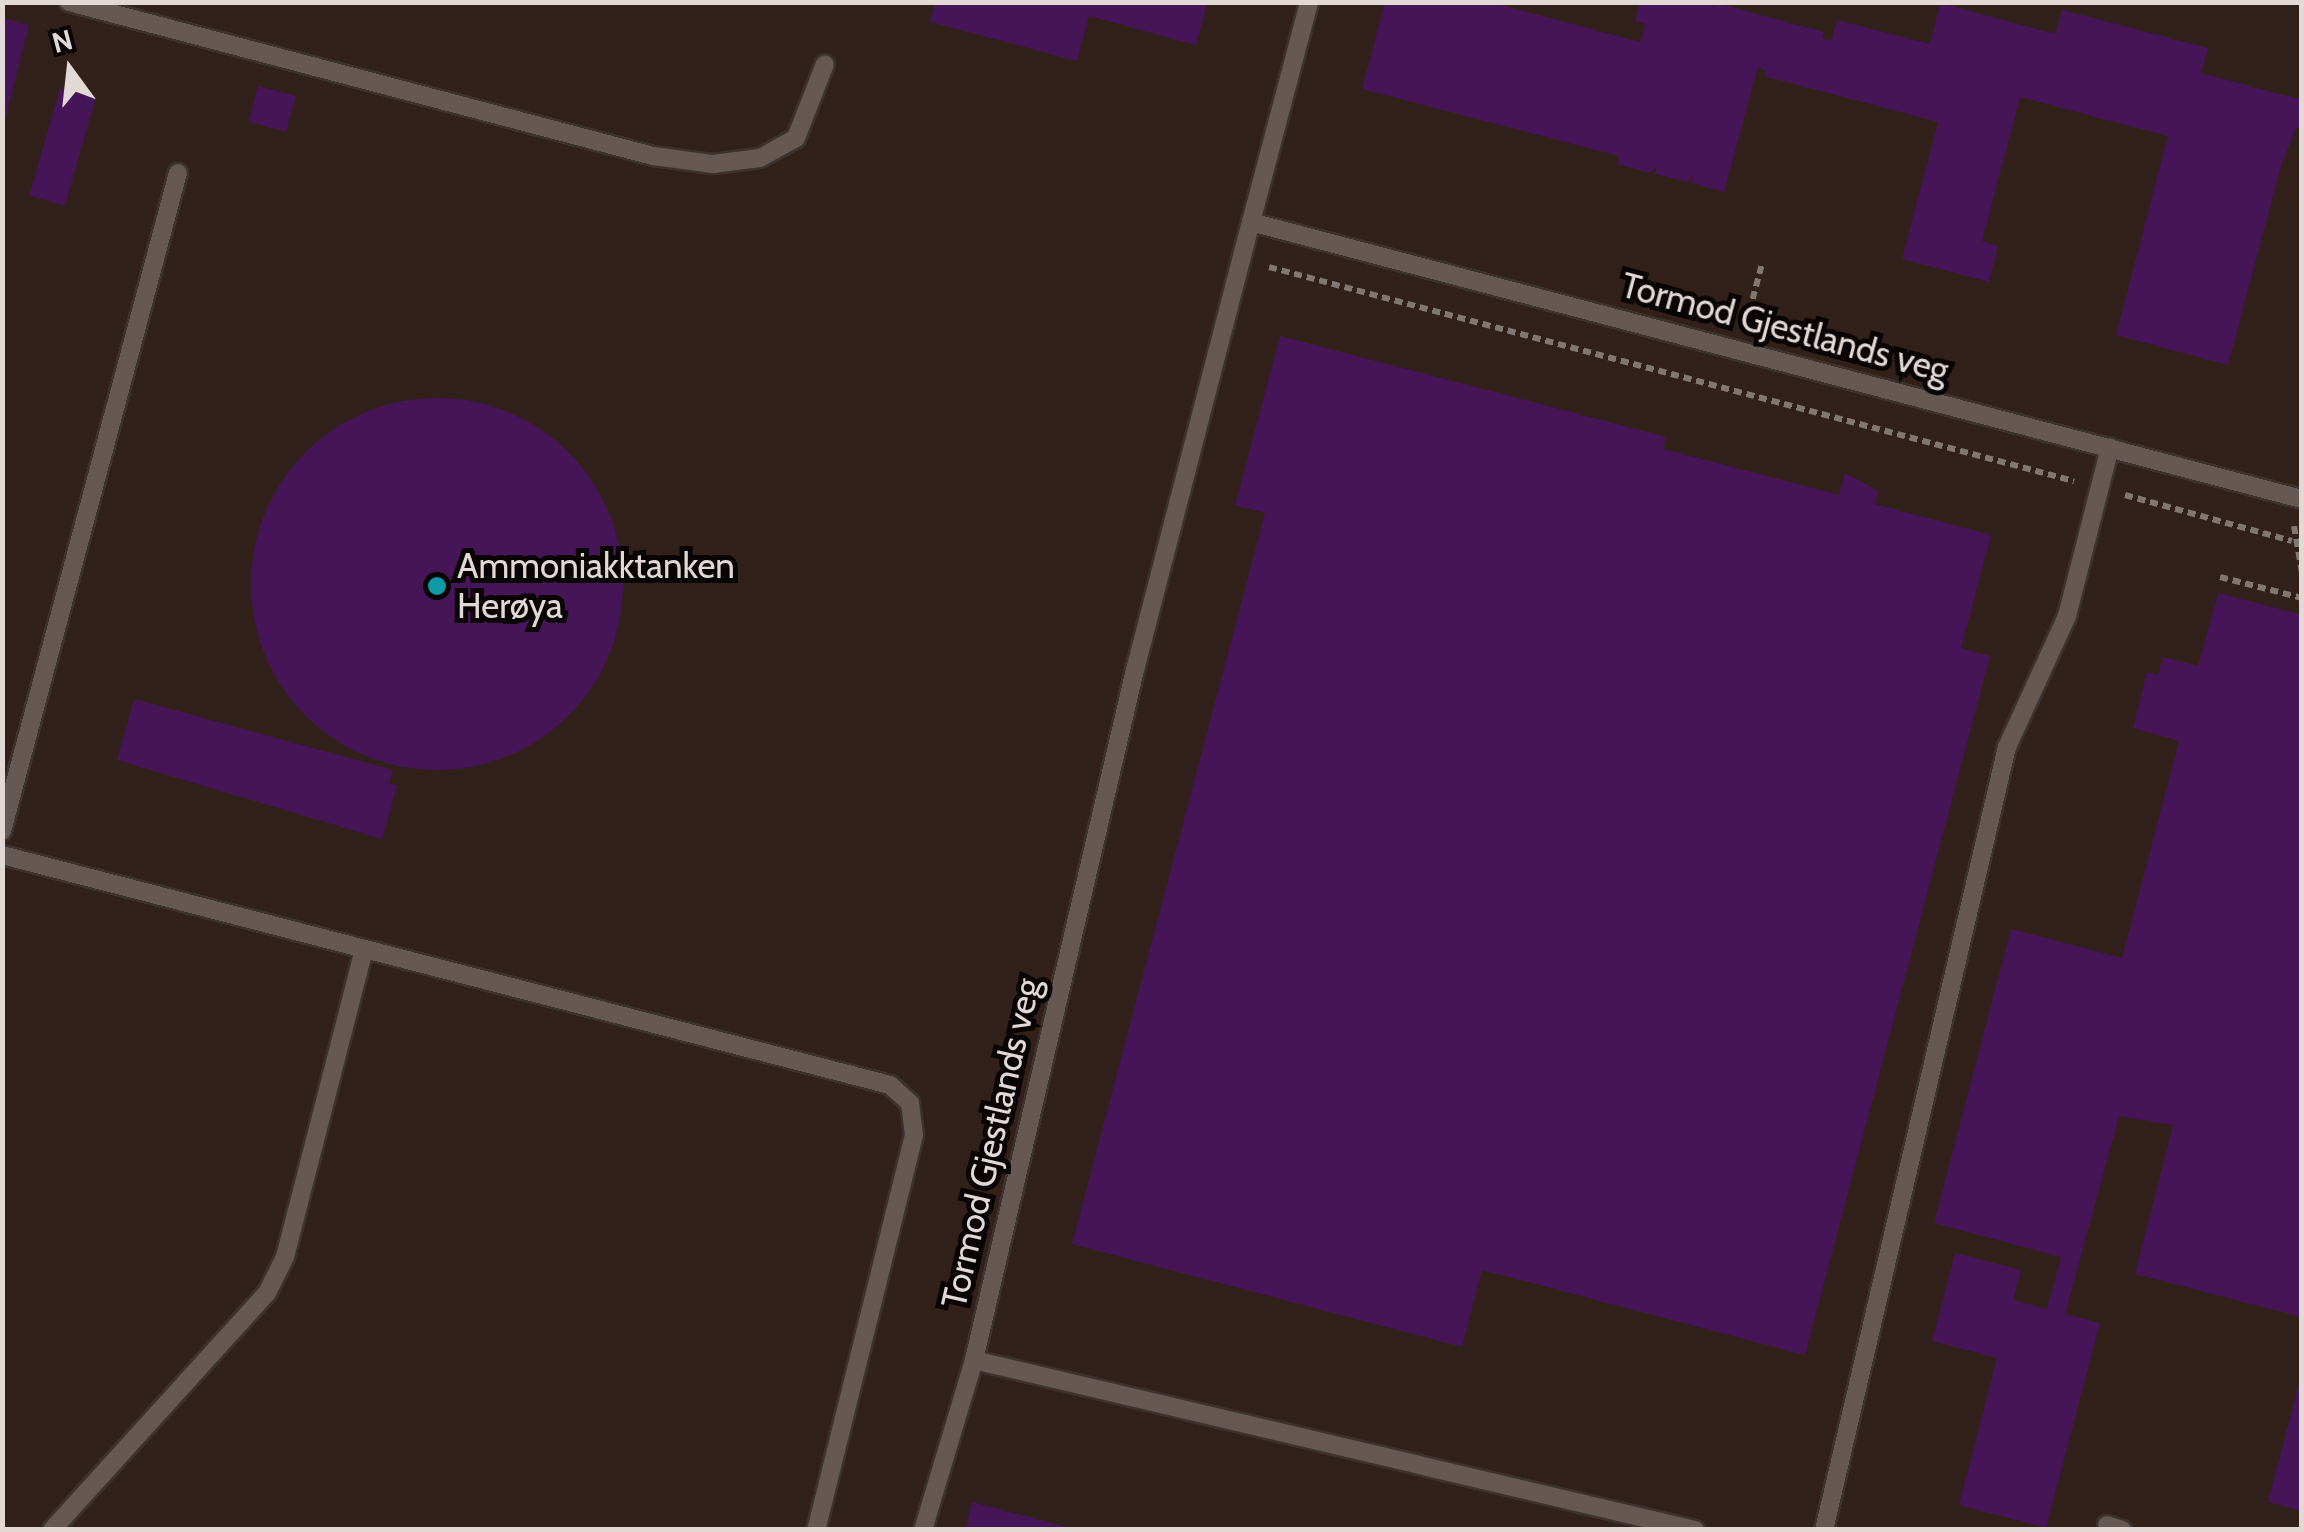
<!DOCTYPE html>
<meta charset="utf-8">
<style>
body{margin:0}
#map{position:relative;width:2304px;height:1532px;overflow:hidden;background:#241814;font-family:Cabin,sans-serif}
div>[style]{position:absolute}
.built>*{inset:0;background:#32211a;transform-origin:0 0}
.building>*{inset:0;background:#461558;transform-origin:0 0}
.round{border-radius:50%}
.path>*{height:6px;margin-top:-3px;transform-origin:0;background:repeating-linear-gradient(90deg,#817773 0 8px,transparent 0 13px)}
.roads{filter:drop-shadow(2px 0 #3c3331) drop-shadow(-2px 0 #3c3331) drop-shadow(0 2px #3c3331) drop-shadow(0 -2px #3c3331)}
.lane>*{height:18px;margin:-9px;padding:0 9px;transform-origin:9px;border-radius:9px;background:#665853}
.dots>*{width:28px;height:28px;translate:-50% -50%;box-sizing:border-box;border:5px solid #090504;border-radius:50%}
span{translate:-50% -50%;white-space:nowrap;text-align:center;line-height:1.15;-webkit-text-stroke:10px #090504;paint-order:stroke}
.street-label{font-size:35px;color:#e2d9d6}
.poi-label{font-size:35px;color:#e2d9d6}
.left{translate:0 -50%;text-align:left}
.frame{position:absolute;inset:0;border:5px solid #e2d9d6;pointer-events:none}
.north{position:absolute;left:20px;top:20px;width:100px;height:100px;-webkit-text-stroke:8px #090504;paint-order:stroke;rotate:345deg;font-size:28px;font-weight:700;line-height:40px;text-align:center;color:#e2d9d6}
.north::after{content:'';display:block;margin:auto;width:35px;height:45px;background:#e2d9d6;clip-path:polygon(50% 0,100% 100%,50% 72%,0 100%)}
</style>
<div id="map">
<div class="built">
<div style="left:3px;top:3px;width:2298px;height:1526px"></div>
</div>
<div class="building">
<div style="clip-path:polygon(1385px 2px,1489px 2px,1640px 42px,1645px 24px,1635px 21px,1640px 2px,1714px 2px,1712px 10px,1716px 3px,1824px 32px,1822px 38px,1831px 41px,1837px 20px,1930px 44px,1940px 3px,2055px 34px,2062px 10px,2208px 48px,2201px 73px,2302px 100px,2302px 129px,2296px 128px,2281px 166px,2228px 365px,2116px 335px,2168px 136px,2020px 97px,1982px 241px,1998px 246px,1989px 282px,1902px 259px,1938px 122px,1764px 76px,1766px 70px,1758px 67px,1724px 192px,1691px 183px,1693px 176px,1687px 182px,1655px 174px,1657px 166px,1650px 173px,1617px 164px,1619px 156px,1362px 89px)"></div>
<div style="clip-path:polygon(935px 3px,1207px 3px,1196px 45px,1089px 16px,1077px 61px,930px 22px)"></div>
<div style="clip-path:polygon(2px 18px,29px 25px,4px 124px,2px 123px)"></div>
<div style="left:258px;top:86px;width:39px;height:37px;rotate:15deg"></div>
<div style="left:60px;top:88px;width:37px;height:112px;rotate:16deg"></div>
<div style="clip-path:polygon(1280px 336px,1666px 437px,1663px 449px,1839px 495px,1845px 473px,1878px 491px,1875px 504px,1991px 535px,1961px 648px,1990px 656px,1805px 1355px,1482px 1270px,1462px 1347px,1072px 1244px,1265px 513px,1235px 505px)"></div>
<div class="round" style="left:251px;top:398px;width:372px;height:372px"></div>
<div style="clip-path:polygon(2218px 593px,2302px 615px,2302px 1317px,2135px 1274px,2173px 1125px,2119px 1116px,2065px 1314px,2100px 1323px,2046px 1528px,1959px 1505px,1997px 1358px,1932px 1341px,1955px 1253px,2021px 1270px,2013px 1300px,2047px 1309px,2061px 1257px,1934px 1223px,2011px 929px,2122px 958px,2179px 741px,2133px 728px,2147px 672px,2158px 675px,2163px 657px,2198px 666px)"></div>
<div style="clip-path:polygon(134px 699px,393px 770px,389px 783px,397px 786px,382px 839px,117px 760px)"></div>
<div style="clip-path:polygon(2300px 1380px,2302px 1380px,2302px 1511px,2268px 1502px)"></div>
<div style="clip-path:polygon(972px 1502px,1071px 1528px,1070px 1530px,965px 1530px)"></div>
</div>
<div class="path">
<div style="left:1269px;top:267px;width:833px;rotate:14.89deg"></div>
<div style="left:1746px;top:324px;width:62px;rotate:-75.1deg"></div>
<div style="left:2125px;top:495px;width:173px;rotate:15.4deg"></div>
<div style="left:2294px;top:526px;width:48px;rotate:80.3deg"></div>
<div style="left:2220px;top:577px;width:85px;rotate:14.4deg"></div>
</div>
<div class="roads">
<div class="lane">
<div style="left:69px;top:2px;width:604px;rotate:14.77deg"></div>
<div style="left:653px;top:156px;width:61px;rotate:7.6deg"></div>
<div style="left:713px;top:164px;width:47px;rotate:-7.3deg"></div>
<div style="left:760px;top:158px;width:41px;rotate:-29.1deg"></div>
<div style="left:796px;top:138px;width:79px;rotate:-68.6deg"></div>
<div style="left:1251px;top:222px;width:228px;rotate:-75.2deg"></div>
<div style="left:2px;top:831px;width:681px;rotate:-75.03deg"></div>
<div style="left:2px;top:855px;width:917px;rotate:14.52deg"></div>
<div style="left:890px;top:1085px;width:27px;rotate:42deg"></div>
<div style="left:910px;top:1103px;width:32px;rotate:83deg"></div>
<div style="left:914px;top:1135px;width:407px;rotate:103.9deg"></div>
<div style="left:2107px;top:1525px;width:16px;rotate:18deg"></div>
<div style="left:52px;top:1530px;width:320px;rotate:-47.8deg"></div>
<div style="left:267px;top:1293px;width:40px;rotate:-63.4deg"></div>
<div style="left:285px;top:1257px;width:317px;rotate:-75.6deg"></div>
<div style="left:923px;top:1530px;width:177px;rotate:-73.3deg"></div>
<div style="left:1695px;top:1530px;width:741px;rotate:-166.73deg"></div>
<div style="left:974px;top:1360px;width:709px;rotate:-76.87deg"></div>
<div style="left:1135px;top:670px;width:463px;rotate:-75.5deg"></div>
<div style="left:1251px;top:222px;width:1087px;rotate:14.77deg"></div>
<div style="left:1824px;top:1530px;width:804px;rotate:-76.85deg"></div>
<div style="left:2007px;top:747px;width:144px;rotate:-65.4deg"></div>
<div style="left:2067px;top:616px;width:174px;rotate:-75.7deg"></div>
</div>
</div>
<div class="dots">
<div style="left:437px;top:586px;background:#0f9aa8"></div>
</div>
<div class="street-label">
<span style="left:1785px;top:328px;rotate:15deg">Tormod Gjestlands veg</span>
<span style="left:991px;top:1143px;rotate:-77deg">Tormod Gjestlands veg</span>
</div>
<div class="poi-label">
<span class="left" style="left:457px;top:586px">Ammoniakktanken<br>Herøya</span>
</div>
<div class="frame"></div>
<div class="north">N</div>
</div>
